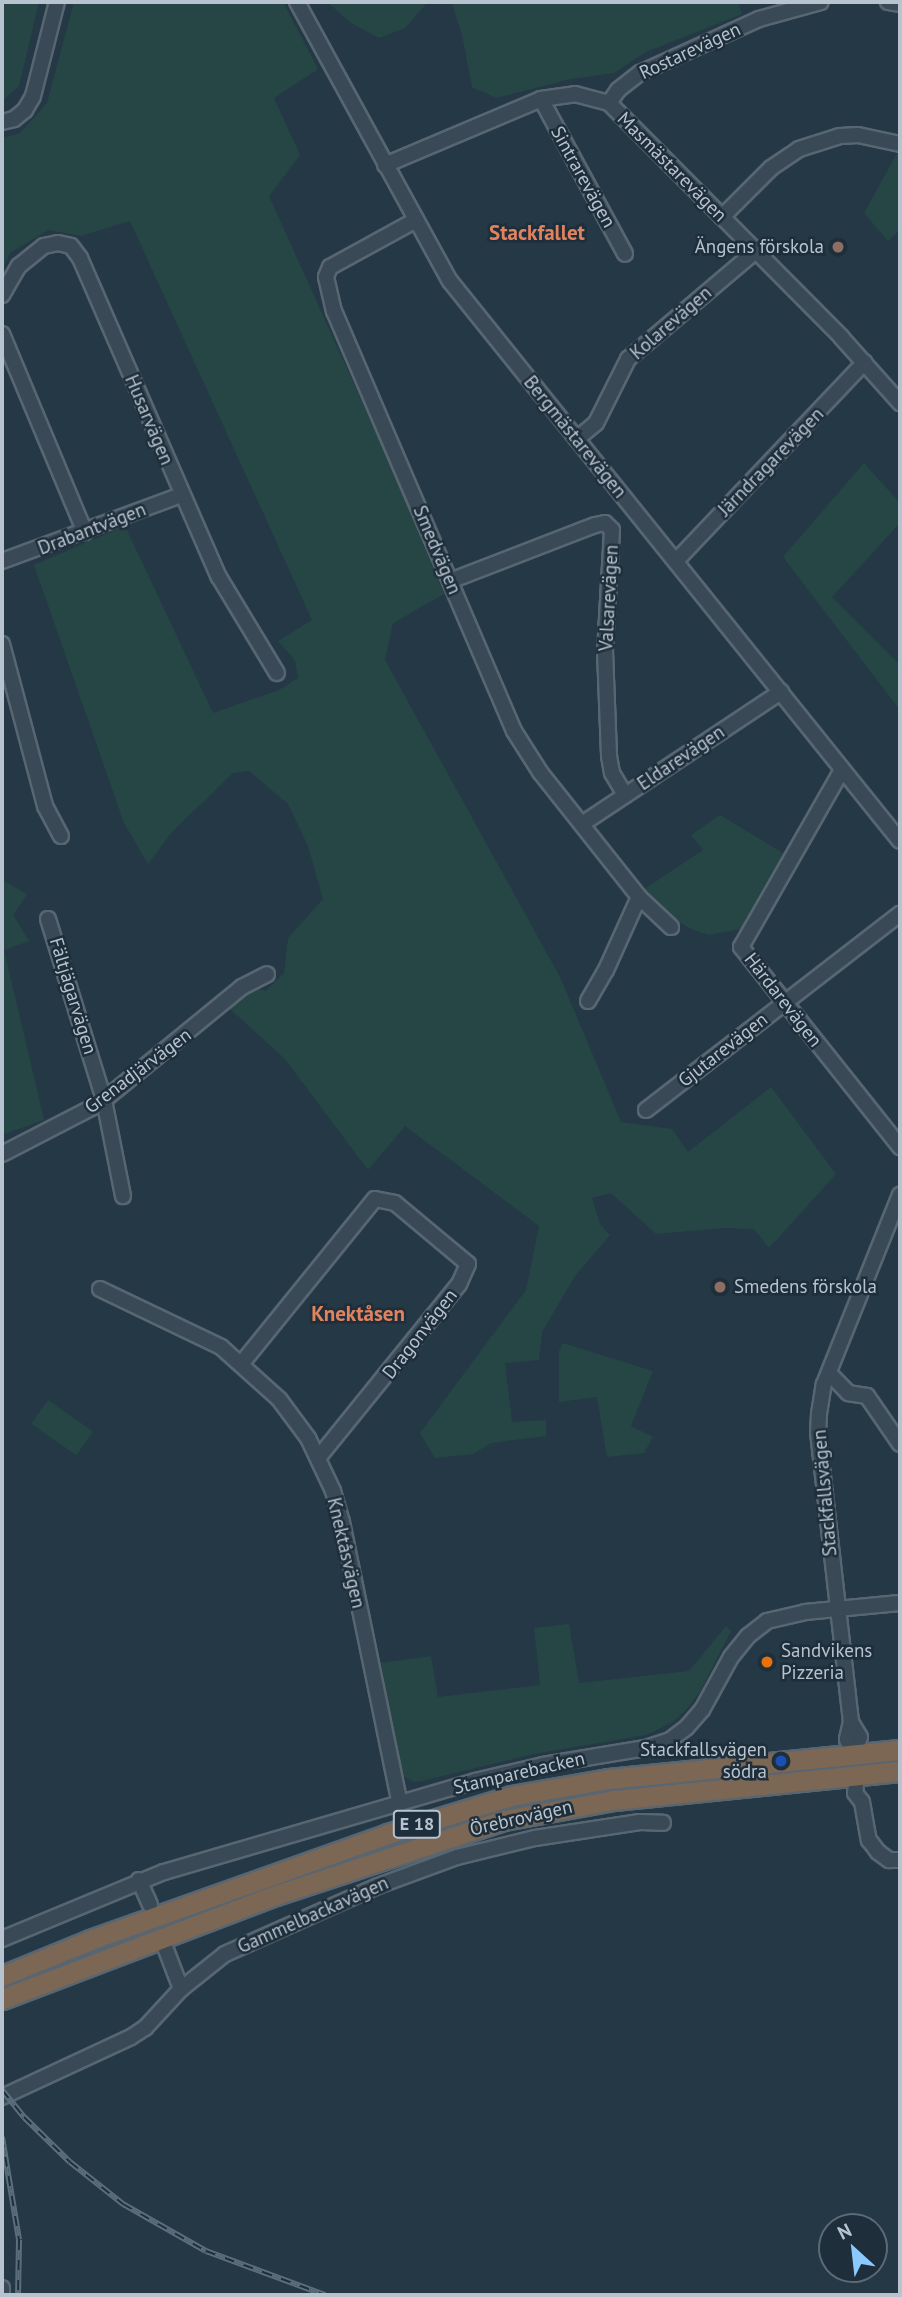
<!DOCTYPE html>
<meta charset="utf-8">
<style>
body{margin:0}
#map{position:relative;width:902px;height:2297px;overflow:hidden;background:#243846;font-family:"PT Sans",sans-serif}
div>[style]{position:absolute}
.green>*{inset:0;background:#264645;transform-origin:0 0}
.roads{filter:drop-shadow(2px 0 #586672) drop-shadow(-2px 0 #586672) drop-shadow(0 2px #586672) drop-shadow(0 -2px #586672)}
.minor>*{height:14px;margin:-7px;padding:0 7px;transform-origin:7px;border-radius:7px;background:#394955}
.highway>*{height:19px;margin:-9.5px;padding:0 9.5px;transform-origin:9.5px;border-radius:9.5px;background:#7c6755}
.rail>*{height:6px;margin-top:-3px;transform-origin:0;background:repeating-linear-gradient(90deg,#1e2e3a 0 10px,#5b6e7c 0 20px);box-sizing:border-box;border-block:2px solid #5b6e7c}
.dots>*{width:19px;height:19px;translate:-50% -50%;box-sizing:border-box;border:4px solid #1e2e3a;border-radius:50%}
span{translate:-50% -50%;white-space:nowrap;text-align:center;line-height:1.15;-webkit-text-stroke:5px #1e2e3a;paint-order:stroke}
.shield-label span{padding:2px 5px;background:#1e2e3a;border:2px solid;border-radius:5px;-webkit-text-stroke-width:0}
.shield-label{font-size:18px;color:#b7c3ce;font-weight:700}
.street-label{font-size:19px;color:#b7c3ce}
.poi-label{font-size:19px;color:#b7c3ce}
.right{translate:-100% -50%;text-align:right}
.left{translate:0 -50%;text-align:left}
.neighbourhood-label{font-size:21px;color:#e1835f;font-weight:700}
.frame{position:absolute;inset:0;border:4px solid #b7c3ce;pointer-events:none}
.north{position:absolute;left:818px;top:2213px;width:70px;height:70px;box-sizing:border-box;background:#1e2e3a;border:2px solid #5b6a75;border-radius:50%;rotate:333deg;font-size:19px;font-weight:700;line-height:28px;text-align:center;color:#b7c3ce}
.north::after{content:'';display:block;margin:auto;width:24px;height:32px;background:#8bcaff;clip-path:polygon(50% 0,100% 100%,50% 72%,0 100%)}
</style>
<div id="map">
<div class="green">
<div style="clip-path:polygon(2px 2px,39px 2px,19px 86px,2px 101px)"></div>
<div style="clip-path:polygon(74px 2px,283px 2px,318px 69px,274px 98px,300px 155px,269px 196px,386px 455px,444px 594px,393px 623px,385px 660px,560px 977px,621px 1122px,672px 1129px,688px 1152px,771px 1087px,836px 1174px,769px 1248px,754px 1229px,723px 1228px,656px 1234px,611px 1193px,592px 1198px,600px 1224px,610px 1235px,575px 1276px,542px 1332px,539px 1360px,505px 1363px,512px 1422px,546px 1420px,546px 1436px,491px 1443px,473px 1454px,435px 1458px,420px 1433px,526px 1290px,539px 1226px,405px 1126px,368px 1170px,285px 1059px,227px 1006px,250px 986px,266px 991px,284px 973px,288px 938px,323px 899px,308px 846px,288px 804px,249px 771px,233px 773px,171px 833px,148px 864px,124px 823px,34px 565px,125px 526px,213px 713px,279px 690px,298px 678px,295px 660px,278px 641px,312px 620px,130px 221px,81px 236px,48px 230px,10px 253px,2px 271px,2px 138px,20px 133px,47px 103px)"></div>
<div style="clip-path:polygon(327px 2px,738px 2px,742px 14px,646px 52px,614px 73px,571px 79px,496px 98px,472px 87px,462px 35px,452px 4px,426px 4px,405px 28px,379px 38px,351px 23px)"></div>
<div style="clip-path:polygon(900px 148px,900px 230px,888px 241px,864px 213px)"></div>
<div style="clip-path:polygon(864px 463px,900px 503px,900px 523px,832px 597px,900px 665px,900px 710px,783px 557px)"></div>
<div style="clip-path:polygon(720px 815px,783px 853px,740px 929px,709px 935px,689px 928px,657px 907px,643px 890px,703px 850px,691px 835px)"></div>
<div style="clip-path:polygon(2px 880px,27px 894px,13px 915px,29px 941px,4px 950px,44px 1120px,4px 1134px)"></div>
<div style="clip-path:polygon(563px 1343px,653px 1371px,631px 1426px,653px 1437px,644px 1453px,607px 1457px,597px 1397px,559px 1402px,559px 1351px)"></div>
<div style="left:48px;top:1400px;width:55px;height:29px;rotate:35deg"></div>
<div style="clip-path:polygon(569px 1624px,579px 1683px,689px 1671px,726px 1626px,731px 1631px,700px 1692px,686px 1710px,673px 1722px,646px 1735px,534px 1754px,422px 1781px,414px 1782px,404px 1776px,400px 1769px,381px 1663px,431px 1656px,438px 1697px,540px 1685px,534px 1628px)"></div>
</div>
<div class="roads">
<div class="minor">
<div style="left:297px;top:2px;width:318px;rotate:61.3deg"></div>
<div style="left:450px;top:281px;width:718px;rotate:51.22deg"></div>
<div style="left:888px;top:2px;width:12px;rotate:9deg"></div>
<div style="left:541px;top:99px;width:176px;rotate:61.5deg"></div>
<div style="left:609px;top:103px;width:16px;rotate:-55deg"></div>
<div style="left:618px;top:90px;width:28px;rotate:-38deg"></div>
<div style="left:640px;top:73px;width:131px;rotate:-24.4deg"></div>
<div style="left:759px;top:19px;width:64px;rotate:-15.3deg"></div>
<div style="left:2px;top:122px;width:12px;rotate:-14deg"></div>
<div style="left:14px;top:119px;width:14px;rotate:-39deg"></div>
<div style="left:25px;top:110px;width:16px;rotate:-60deg"></div>
<div style="left:33px;top:96px;width:97px;rotate:-75.7deg"></div>
<div style="left:385px;top:165px;width:169px;rotate:-22.9deg"></div>
<div style="left:541px;top:99px;width:34px;rotate:-8deg"></div>
<div style="left:575px;top:94px;width:35px;rotate:15deg"></div>
<div style="left:609px;top:103px;width:330px;rotate:45.2deg"></div>
<div style="left:841px;top:337px;width:89px;rotate:48.2deg"></div>
<div style="left:722px;top:217px;width:69px;rotate:-45deg"></div>
<div style="left:771px;top:168px;width:34px;rotate:-34deg"></div>
<div style="left:799px;top:149px;width:43px;rotate:-17.6deg"></div>
<div style="left:840px;top:136px;width:18px;rotate:-3deg"></div>
<div style="left:858px;top:135px;width:43px;rotate:12.1deg"></div>
<div style="left:416px;top:220px;width:98px;rotate:151.3deg"></div>
<div style="left:330px;top:267px;width:11px;rotate:112deg"></div>
<div style="left:326px;top:277px;width:35px;rotate:77deg"></div>
<div style="left:334px;top:311px;width:457px;rotate:66.8deg"></div>
<div style="left:514px;top:731px;width:49px;rotate:57.6deg"></div>
<div style="left:540px;top:772px;width:159px;rotate:51.6deg"></div>
<div style="left:639px;top:897px;width:44px;rotate:43.2deg"></div>
<div style="left:2px;top:295px;width:34px;rotate:-60deg"></div>
<div style="left:19px;top:266px;width:32px;rotate:-39deg"></div>
<div style="left:44px;top:246px;width:14px;rotate:-12deg"></div>
<div style="left:58px;top:243px;width:13px;rotate:13deg"></div>
<div style="left:71px;top:246px;width:15px;rotate:53deg"></div>
<div style="left:80px;top:258px;width:348px;rotate:66.5deg"></div>
<div style="left:219px;top:577px;width:112px;rotate:58.9deg"></div>
<div style="left:2px;top:334px;width:215px;rotate:67.3deg"></div>
<div style="left:577px;top:439px;width:25px;rotate:-40deg"></div>
<div style="left:596px;top:423px;width:72px;rotate:-63.4deg"></div>
<div style="left:628px;top:359px;width:167px;rotate:-40.2deg"></div>
<div style="left:2px;top:561px;width:191px;rotate:-20.2deg"></div>
<div style="left:676px;top:561px;width:274px;rotate:-46.5deg"></div>
<div style="left:450px;top:581px;width:155px;rotate:-21.1deg"></div>
<div style="left:595px;top:525px;width:10px;rotate:-11deg"></div>
<div style="left:605px;top:523px;width:10px;rotate:45deg"></div>
<div style="left:612px;top:530px;width:121px;rotate:93.3deg"></div>
<div style="left:605px;top:651px;width:105px;rotate:87.8deg"></div>
<div style="left:609px;top:756px;width:17px;rotate:80deg"></div>
<div style="left:612px;top:773px;width:26px;rotate:59deg"></div>
<div style="left:2px;top:644px;width:168px;rotate:75.1deg"></div>
<div style="left:45px;top:806px;width:34px;rotate:62deg"></div>
<div style="left:842px;top:770px;width:204px;rotate:119.7deg"></div>
<div style="left:741px;top:947px;width:256px;rotate:51.5deg"></div>
<div style="left:582px;top:824px;width:239px;rotate:-33.6deg"></div>
<div style="left:48px;top:919px;width:189px;rotate:72.8deg"></div>
<div style="left:104px;top:1100px;width:98px;rotate:78.8deg"></div>
<div style="left:588px;top:1001px;width:36px;rotate:-60deg"></div>
<div style="left:606px;top:970px;width:80px;rotate:-65.7deg"></div>
<div style="left:646px;top:1110px;width:321px;rotate:-37.7deg"></div>
<div style="left:2px;top:1154px;width:109px;rotate:-27.3deg"></div>
<div style="left:99px;top:1104px;width:185px;rotate:-39.3deg"></div>
<div style="left:242px;top:987px;width:28px;rotate:-27deg"></div>
<div style="left:100px;top:1289px;width:134px;rotate:25.6deg"></div>
<div style="left:221px;top:1347px;width:78px;rotate:41.9deg"></div>
<div style="left:279px;top:1399px;width:49px;rotate:53.4deg"></div>
<div style="left:308px;top:1438px;width:59px;rotate:64.7deg"></div>
<div style="left:333px;top:1491px;width:32px;rotate:74deg"></div>
<div style="left:342px;top:1522px;width:288px;rotate:78.4deg"></div>
<div style="left:242px;top:1363px;width:211px;rotate:-51deg"></div>
<div style="left:375px;top:1199px;width:20px;rotate:11deg"></div>
<div style="left:395px;top:1203px;width:95px;rotate:39.9deg"></div>
<div style="left:468px;top:1264px;width:22px;rotate:114deg"></div>
<div style="left:459px;top:1284px;width:224px;rotate:129deg"></div>
<div style="left:829px;top:1373px;width:28px;rotate:46deg"></div>
<div style="left:848px;top:1393px;width:19px;rotate:9deg"></div>
<div style="left:867px;top:1396px;width:58px;rotate:55.5deg"></div>
<div style="left:851px;top:1722px;width:17px;rotate:59deg"></div>
<div style="left:860px;top:1737px;width:19px;rotate:111deg"></div>
<div style="left:853px;top:1755px;width:17px;rotate:-111deg"></div>
<div style="left:847px;top:1739px;width:17px;rotate:-77deg"></div>
<div style="left:851px;top:1722px;width:291px;rotate:-96.5deg"></div>
<div style="left:818px;top:1433px;width:19px;rotate:-87deg"></div>
<div style="left:819px;top:1414px;width:30px;rotate:-81deg"></div>
<div style="left:824px;top:1384px;width:204px;rotate:-68.1deg"></div>
<div style="left:857px;top:1775px;width:18px;rotate:96deg"></div>
<div style="left:855px;top:1793px;width:11px;rotate:52deg"></div>
<div style="left:862px;top:1802px;width:39px;rotate:80deg"></div>
<div style="left:869px;top:1840px;width:15px;rotate:53deg"></div>
<div style="left:878px;top:1852px;width:14px;rotate:36deg"></div>
<div style="left:889px;top:1860px;width:11px"></div>
<div style="left:139px;top:1880px;width:27px;rotate:66deg"></div>
<div style="left:2px;top:1939px;width:175px;rotate:-22.5deg"></div>
<div style="left:164px;top:1872px;width:324px;rotate:-16.3deg"></div>
<div style="left:475px;top:1781px;width:70px;rotate:-13.2deg"></div>
<div style="left:543px;top:1765px;width:104px;rotate:-9.4deg"></div>
<div style="left:646px;top:1748px;width:25px;rotate:-18deg"></div>
<div style="left:670px;top:1740px;width:21px;rotate:-37deg"></div>
<div style="left:687px;top:1727px;width:23px;rotate:-49deg"></div>
<div style="left:702px;top:1710px;width:60px;rotate:-61.3deg"></div>
<div style="left:731px;top:1657px;width:27px;rotate:-51deg"></div>
<div style="left:748px;top:1636px;width:24px;rotate:-38deg"></div>
<div style="left:767px;top:1621px;width:39px;rotate:-13deg"></div>
<div style="left:805px;top:1612px;width:95px;rotate:-5.4deg"></div>
<div style="left:165px;top:1947px;width:45px;rotate:69.1deg"></div>
<div style="left:2px;top:2097px;width:142px;rotate:-24.9deg"></div>
<div style="left:131px;top:2037px;width:17px;rotate:-33deg"></div>
<div style="left:145px;top:2028px;width:53px;rotate:-47.3deg"></div>
<div style="left:181px;top:1989px;width:56px;rotate:-38.5deg"></div>
<div style="left:225px;top:1954px;width:167px;rotate:-24deg"></div>
<div style="left:378px;top:1886px;width:84px;rotate:-20.2deg"></div>
<div style="left:457px;top:1857px;width:80px;rotate:-13.7deg"></div>
<div style="left:535px;top:1838px;width:106px;rotate:-8.7deg"></div>
<div style="left:640px;top:1822px;width:23px;rotate:2deg"></div>
<div style="left:2px;top:2288px;width:7px;rotate:90deg"></div>
</div>
<div class="highway">
<div style="left:2px;top:1976px;width:95px;rotate:-22.2deg"></div>
<div style="left:90px;top:1940px;width:315px;rotate:-19.6deg"></div>
<div style="left:387px;top:1834px;width:130px;rotate:-17deg"></div>
<div style="left:511px;top:1796px;width:98px;rotate:-9.9deg"></div>
<div style="left:608px;top:1779px;width:293px;rotate:-5.7deg"></div>
<div style="left:2px;top:1999px;width:293px;rotate:-20.8deg"></div>
<div style="left:276px;top:1895px;width:240px;rotate:-18.2deg"></div>
<div style="left:504px;top:1820px;width:112px;rotate:-10.3deg"></div>
<div style="left:614px;top:1800px;width:287px;rotate:-5.8deg"></div>
</div>
</div>
<div class="rail">
<div style="left:2px;top:2090px;width:35px;rotate:51deg"></div>
<div style="left:24px;top:2117px;width:64px;rotate:44.4deg"></div>
<div style="left:70px;top:2162px;width:68px;rotate:38.4deg"></div>
<div style="left:123px;top:2204px;width:95px;rotate:29.5deg"></div>
<div style="left:206px;top:2251px;width:127px;rotate:20.3deg"></div>
<div style="left:2px;top:2137px;width:104px;rotate:80.6deg"></div>
<div style="left:19px;top:2240px;width:55px;rotate:91deg"></div>
</div>
<div class="dots">
<div style="left:838px;top:247px;background:#8d6e63"></div>
<div style="left:720px;top:1287px;background:#8d6e63"></div>
<div style="left:767px;top:1662px;background:#e8710a"></div>
<div style="left:781px;top:1761px;background:#1a4fb4"></div>
</div>
<div class="shield-label">
<span style="left:417px;top:1824px">E 18</span>
</div>
<div class="street-label">
<span style="left:690px;top:51px;rotate:-25deg">Rostarevägen</span>
<span style="left:672px;top:167px;rotate:45deg">Masmästarevägen</span>
<span style="left:583px;top:177px;rotate:61deg">Sintrarevägen</span>
<span style="left:671px;top:323px;rotate:-41deg">Kolarevägen</span>
<span style="left:149px;top:420px;rotate:67deg">Husarvägen</span>
<span style="left:575px;top:437px;rotate:51deg">Bergmästarevägen</span>
<span style="left:771px;top:462px;rotate:-46deg">Järndragarevägen</span>
<span style="left:92px;top:529px;rotate:-21deg">Drabantvägen</span>
<span style="left:437px;top:550px;rotate:67deg">Smedvägen</span>
<span style="left:609px;top:598px;rotate:-87deg">Valsarevägen</span>
<span style="left:681px;top:758px;rotate:-34deg">Eldarevägen</span>
<span style="left:73px;top:996px;rotate:73deg">Fältjägarvägen</span>
<span style="left:783px;top:1000px;rotate:52deg">Härdarevägen</span>
<span style="left:723px;top:1050px;rotate:-38deg">Gjutarevägen</span>
<span style="left:138px;top:1071px;rotate:-37deg">Grenadjärvägen</span>
<span style="left:420px;top:1334px;rotate:-52deg">Dragonvägen</span>
<span style="left:825px;top:1493px;rotate:-95deg">Stackfallsvägen</span>
<span style="left:346px;top:1553px;rotate:77deg">Knektåsvägen</span>
<span style="left:519px;top:1773px;rotate:-13deg">Stamparebacken</span>
<span style="left:521px;top:1818px;rotate:-13deg">Örebrovägen</span>
<span style="left:313px;top:1915px;rotate:-24deg">Gammelbackavägen</span>
</div>
<div class="poi-label">
<span class="right" style="left:824px;top:247px">Ängens förskola</span>
<span class="left" style="left:734px;top:1287px">Smedens förskola</span>
<span class="left" style="left:781px;top:1662px">Sandvikens<br>Pizzeria</span>
<span class="right" style="left:767px;top:1761px">Stackfallsvägen<br>södra</span>
</div>
<div class="neighbourhood-label">
<span style="left:537px;top:233px">Stackfallet</span>
<span style="left:358px;top:1314px">Knektåsen</span>
</div>
<div class="frame"></div>
<div class="north">N</div>
</div>
